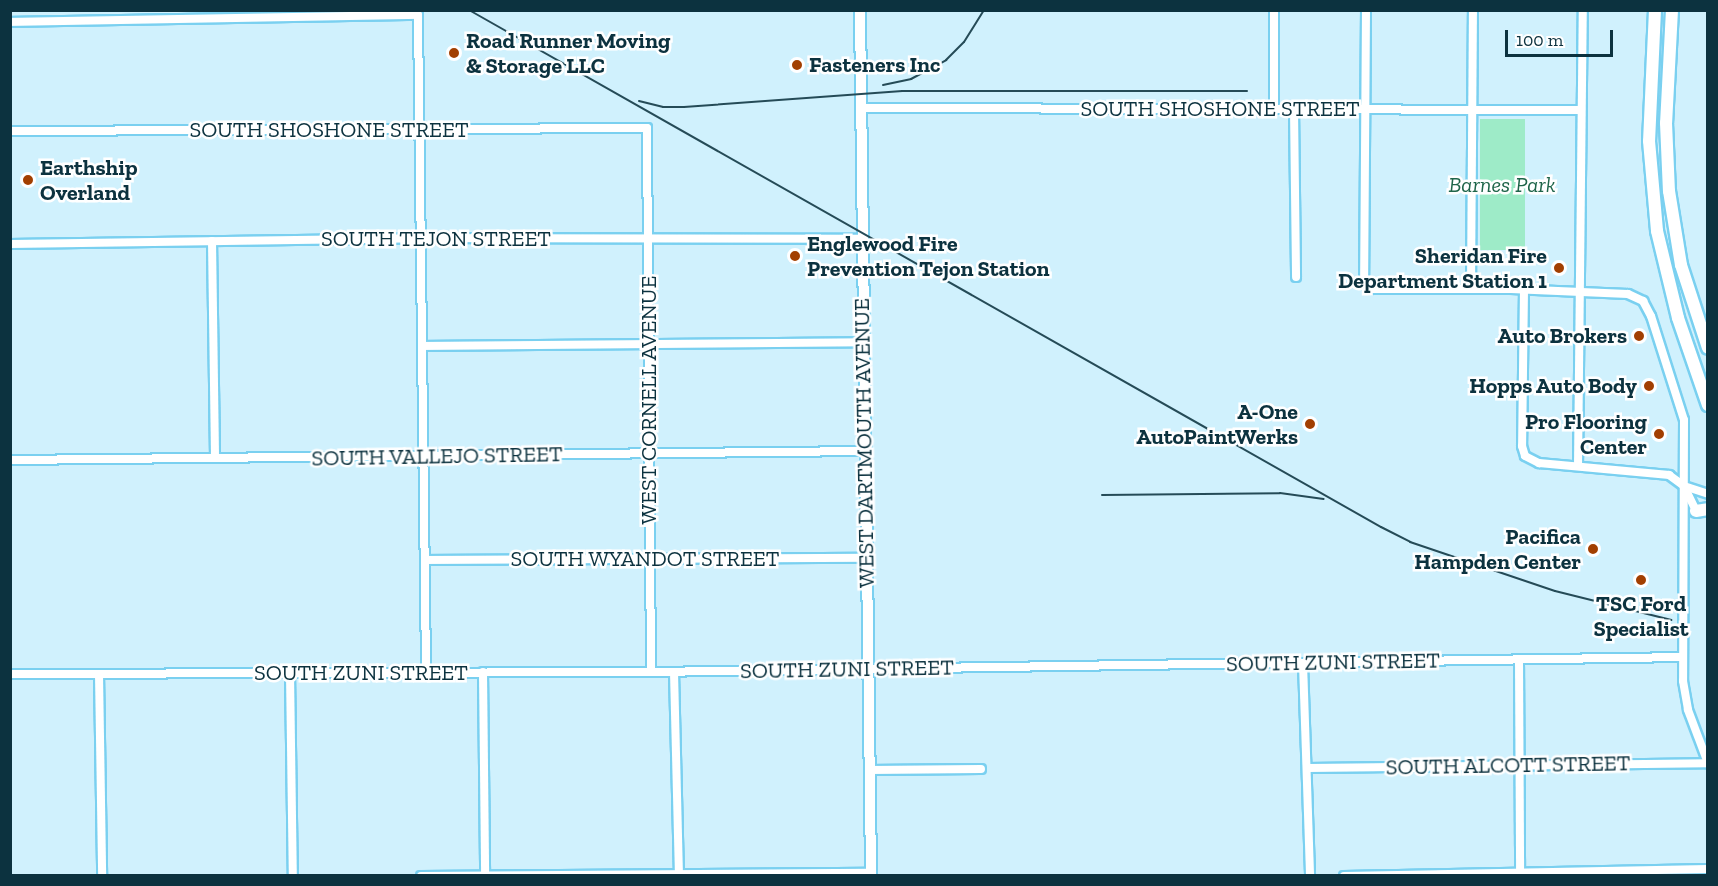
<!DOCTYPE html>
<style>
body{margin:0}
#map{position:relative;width:1718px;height:886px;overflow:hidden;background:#d0f1fd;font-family:"Zilla Slab",serif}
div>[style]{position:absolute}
.green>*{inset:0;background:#9eebc8;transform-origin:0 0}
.roads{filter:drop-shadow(2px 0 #7ad0f0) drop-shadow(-2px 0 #7ad0f0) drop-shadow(0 2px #7ad0f0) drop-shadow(0 -2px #7ad0f0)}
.minor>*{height:8px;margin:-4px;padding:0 4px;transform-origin:4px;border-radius:4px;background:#fff}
.major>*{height:10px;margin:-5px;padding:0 5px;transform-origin:5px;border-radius:5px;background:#fff}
.highway>*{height:12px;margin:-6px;padding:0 6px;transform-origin:6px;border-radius:6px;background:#fff}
.rail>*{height:2px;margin:-1px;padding:0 1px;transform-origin:1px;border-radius:1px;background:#254b57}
.dots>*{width:16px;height:16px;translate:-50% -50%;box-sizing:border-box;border:3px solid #fff;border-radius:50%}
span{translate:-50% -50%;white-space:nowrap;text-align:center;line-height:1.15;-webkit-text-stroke:5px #fff;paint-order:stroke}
.poi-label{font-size:22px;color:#0c323f;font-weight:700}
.left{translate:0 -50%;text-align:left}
.right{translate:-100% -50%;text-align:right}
.street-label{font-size:22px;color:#0c323f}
.park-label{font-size:22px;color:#1f654a;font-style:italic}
.frame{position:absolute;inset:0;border:12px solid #0c323f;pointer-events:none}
.scale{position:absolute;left:1505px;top:30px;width:108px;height:27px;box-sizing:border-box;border:3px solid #0c323f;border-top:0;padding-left:8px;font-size:18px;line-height:21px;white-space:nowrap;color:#0c323f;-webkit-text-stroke:4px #fff;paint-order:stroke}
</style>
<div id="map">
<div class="green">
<div style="left:1480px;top:119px;width:45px;height:131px"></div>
</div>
<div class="roads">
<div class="minor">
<div style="left:1366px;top:10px;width:272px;rotate:90.4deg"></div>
<div style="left:1364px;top:282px;width:5px;rotate:53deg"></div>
<div style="left:1367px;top:286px;width:5px;rotate:37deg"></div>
<div style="left:1371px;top:289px;width:140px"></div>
<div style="left:1511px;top:289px;width:117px;rotate:2.4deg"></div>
<div style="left:1628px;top:294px;width:17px;rotate:25deg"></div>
<div style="left:1643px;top:301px;width:17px;rotate:62deg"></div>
<div style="left:1651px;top:316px;width:109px;rotate:72.4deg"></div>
<div style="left:1684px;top:420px;width:261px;rotate:90.2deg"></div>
<div style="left:1683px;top:681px;width:29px;rotate:80deg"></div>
<div style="left:1688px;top:710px;width:57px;rotate:69.3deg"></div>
<div style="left:10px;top:22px;width:408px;rotate:-1deg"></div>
<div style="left:418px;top:15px;width:657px;rotate:89.3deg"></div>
<div style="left:860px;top:108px;width:721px;rotate:0.16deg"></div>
<div style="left:1274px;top:109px;width:99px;rotate:-90deg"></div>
<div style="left:1294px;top:109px;width:168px;rotate:89.3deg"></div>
<div style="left:10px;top:131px;width:637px;rotate:-0.27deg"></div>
<div style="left:647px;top:128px;width:544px;rotate:89.58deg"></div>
<div style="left:212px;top:241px;width:217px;rotate:89.2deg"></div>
<div style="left:10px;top:244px;width:411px;rotate:-0.8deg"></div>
<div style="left:421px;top:238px;width:440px;rotate:0.1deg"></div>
<div style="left:1471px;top:289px;width:279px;rotate:-89.6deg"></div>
<div style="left:1524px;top:289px;width:157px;rotate:90.7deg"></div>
<div style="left:1522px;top:446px;width:10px;rotate:73deg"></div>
<div style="left:1525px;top:456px;width:16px;rotate:27deg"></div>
<div style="left:1539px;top:463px;width:131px;rotate:5.3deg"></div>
<div style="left:1669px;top:475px;width:19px;rotate:36deg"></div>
<div style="left:1684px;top:486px;width:28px;rotate:64deg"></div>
<div style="left:422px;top:346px;width:440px;rotate:-0.5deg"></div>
<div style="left:10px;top:460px;width:854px;rotate:-0.6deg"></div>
<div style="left:1578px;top:466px;width:456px;rotate:-89.4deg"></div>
<div style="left:1684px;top:486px;width:25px;rotate:18deg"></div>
<div style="left:425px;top:560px;width:441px;rotate:-0.3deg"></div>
<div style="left:1519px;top:660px;width:216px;rotate:89.7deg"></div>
<div style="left:1303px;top:663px;width:213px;rotate:88.1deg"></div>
<div style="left:483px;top:672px;width:204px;rotate:89.4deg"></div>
<div style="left:674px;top:672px;width:204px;rotate:88.6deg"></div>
<div style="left:290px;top:673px;width:203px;rotate:89.2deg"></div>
<div style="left:10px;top:674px;width:641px;rotate:-0.18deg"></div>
<div style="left:651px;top:672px;width:1032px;rotate:-0.83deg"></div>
<div style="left:99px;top:674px;width:202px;rotate:89.1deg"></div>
<div style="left:1308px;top:768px;width:399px;rotate:-0.7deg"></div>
<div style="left:869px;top:770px;width:112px;rotate:-0.5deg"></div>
<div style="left:421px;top:876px;width:450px;rotate:-0.4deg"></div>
<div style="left:1344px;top:876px;width:364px;rotate:-1.1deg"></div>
</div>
<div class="major">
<div style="left:860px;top:10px;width:866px;rotate:89.27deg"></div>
</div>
<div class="highway">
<div style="left:1655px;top:10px;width:131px;rotate:92.6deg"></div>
<div style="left:1649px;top:141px;width:90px;rotate:84.9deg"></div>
<div style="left:1657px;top:231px;width:89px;rotate:76.4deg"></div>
<div style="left:1678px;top:318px;width:92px;rotate:71deg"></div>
<div style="left:1672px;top:10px;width:113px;rotate:93deg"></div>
<div style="left:1666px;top:123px;width:68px;rotate:87.5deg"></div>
<div style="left:1669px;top:191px;width:75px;rotate:80.8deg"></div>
<div style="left:1681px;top:265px;width:87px;rotate:72deg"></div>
<div style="left:1696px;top:511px;width:12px;rotate:-9deg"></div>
</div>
</div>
<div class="rail">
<div style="left:469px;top:10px;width:1048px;rotate:29.55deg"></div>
<div style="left:1381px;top:527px;width:33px;rotate:27deg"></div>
<div style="left:1410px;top:542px;width:153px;rotate:18.7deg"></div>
<div style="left:1555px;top:591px;width:120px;rotate:14deg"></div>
<div style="left:883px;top:85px;width:29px;rotate:-12deg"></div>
<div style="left:911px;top:79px;width:40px;rotate:-28deg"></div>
<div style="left:946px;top:60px;width:25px;rotate:-45deg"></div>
<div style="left:964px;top:42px;width:38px;rotate:-58deg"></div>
<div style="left:639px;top:101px;width:25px;rotate:14deg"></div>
<div style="left:663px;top:107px;width:21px"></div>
<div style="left:684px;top:107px;width:219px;rotate:-4.2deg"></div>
<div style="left:902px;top:91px;width:345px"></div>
<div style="left:1102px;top:495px;width:178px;rotate:-0.6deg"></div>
<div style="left:1280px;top:493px;width:44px;rotate:7.8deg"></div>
</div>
<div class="dots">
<div style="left:454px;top:53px;background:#a23f01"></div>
<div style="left:797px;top:65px;background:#a23f01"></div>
<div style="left:28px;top:180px;background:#a23f01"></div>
<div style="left:795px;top:256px;background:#a23f01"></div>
<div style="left:1559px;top:268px;background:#a23f01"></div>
<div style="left:1639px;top:336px;background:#a23f01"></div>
<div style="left:1649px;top:386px;background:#a23f01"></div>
<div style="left:1310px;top:424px;background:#a23f01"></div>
<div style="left:1659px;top:434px;background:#a23f01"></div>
<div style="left:1593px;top:549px;background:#a23f01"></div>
<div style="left:1641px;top:580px;background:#a23f01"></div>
</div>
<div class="poi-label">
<span class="left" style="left:466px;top:53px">Road Runner Moving<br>&amp; Storage LLC</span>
<span class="left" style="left:809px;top:65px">Fasteners Inc</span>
<span class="left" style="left:40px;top:180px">Earthship<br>Overland</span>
<span class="left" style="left:807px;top:256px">Englewood Fire<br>Prevention Tejon Station</span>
<span class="right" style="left:1547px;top:268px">Sheridan Fire<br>Department Station 1</span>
<span class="right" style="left:1627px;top:336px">Auto Brokers</span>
<span class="right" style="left:1637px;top:386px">Hopps Auto Body</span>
<span class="right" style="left:1298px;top:424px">A-One<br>AutoPaintWerks</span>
<span class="right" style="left:1647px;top:434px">Pro Flooring<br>Center</span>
<span class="right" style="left:1581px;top:549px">Pacifica<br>Hampden Center</span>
<span style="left:1641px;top:616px">TSC Ford<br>Specialist</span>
</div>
<div class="street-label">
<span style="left:1220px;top:109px">SOUTH SHOSHONE STREET</span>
<span style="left:329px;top:130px">SOUTH SHOSHONE STREET</span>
<span style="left:436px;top:239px">SOUTH TEJON STREET</span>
<span style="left:649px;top:400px;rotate:-90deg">WEST CORNELL AVENUE</span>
<span style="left:864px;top:443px;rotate:-91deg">WEST DARTMOUTH AVENUE</span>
<span style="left:437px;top:456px;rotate:-1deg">SOUTH VALLEJO STREET</span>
<span style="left:645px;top:559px">SOUTH WYANDOT STREET</span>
<span style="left:1333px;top:662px;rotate:-1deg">SOUTH ZUNI STREET</span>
<span style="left:847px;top:669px;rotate:-1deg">SOUTH ZUNI STREET</span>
<span style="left:361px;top:673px">SOUTH ZUNI STREET</span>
<span style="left:1508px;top:765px;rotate:-1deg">SOUTH ALCOTT STREET</span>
</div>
<div class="park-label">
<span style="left:1502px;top:185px">Barnes Park</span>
</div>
<div class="frame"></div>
<div class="scale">100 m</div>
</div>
